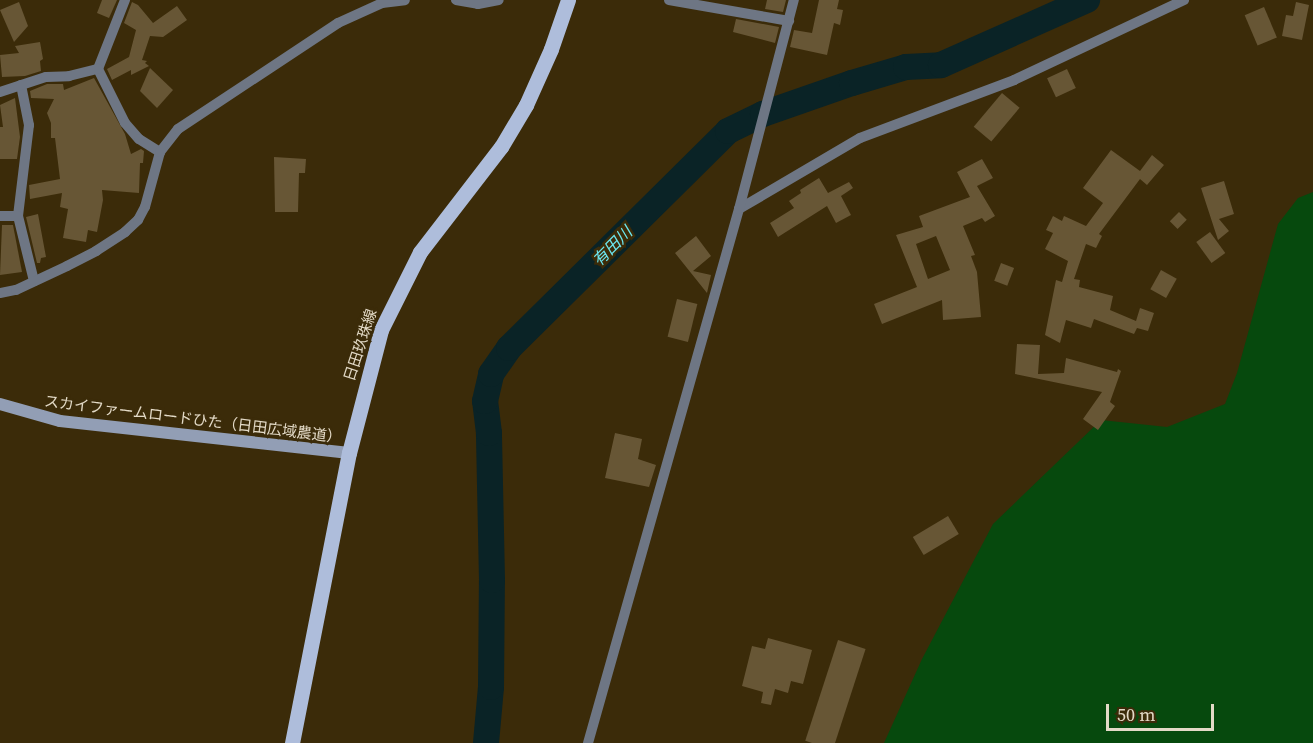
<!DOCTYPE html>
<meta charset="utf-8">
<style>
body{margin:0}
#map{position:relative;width:1313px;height:743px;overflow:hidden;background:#3b2b09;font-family:"Source Serif 4","Noto Sans JP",serif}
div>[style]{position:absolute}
.green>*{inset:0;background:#06490d}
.river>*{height:26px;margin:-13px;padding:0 13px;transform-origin:13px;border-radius:13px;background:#0a2326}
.building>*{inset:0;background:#675635;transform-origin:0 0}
.street>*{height:10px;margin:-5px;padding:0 5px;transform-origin:5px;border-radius:5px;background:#6e7684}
.secondary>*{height:12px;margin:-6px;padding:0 6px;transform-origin:6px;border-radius:6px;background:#929eb5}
.primary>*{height:15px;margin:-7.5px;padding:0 7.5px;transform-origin:7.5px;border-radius:7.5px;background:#aebddb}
span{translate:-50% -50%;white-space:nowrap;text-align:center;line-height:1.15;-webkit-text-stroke:5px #3b2b09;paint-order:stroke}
.street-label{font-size:15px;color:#e3dac7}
.water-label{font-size:16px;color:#6ce8f3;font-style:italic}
.scale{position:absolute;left:1106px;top:704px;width:108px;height:27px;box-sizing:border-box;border:3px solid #e3dac7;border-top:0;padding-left:8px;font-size:18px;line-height:21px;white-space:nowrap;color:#e3dac7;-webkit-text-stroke:4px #3b2b09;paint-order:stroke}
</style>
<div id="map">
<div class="green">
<div style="clip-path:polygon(1313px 192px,1313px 743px,884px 743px,922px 659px,993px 524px,1101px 420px,1167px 427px,1225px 404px,1237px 373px,1278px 224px,1298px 198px)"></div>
</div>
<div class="river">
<div style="left:486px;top:743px;width:56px;rotate:-84.9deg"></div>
<div style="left:491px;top:687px;width:107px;rotate:-89.5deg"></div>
<div style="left:492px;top:580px;width:147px;rotate:-91.2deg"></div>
<div style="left:489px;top:433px;width:32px;rotate:-97deg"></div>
<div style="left:485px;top:401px;width:28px;rotate:-77deg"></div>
<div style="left:491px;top:374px;width:32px;rotate:-55deg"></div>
<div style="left:509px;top:348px;width:308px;rotate:-44.7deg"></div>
<div style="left:728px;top:131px;width:39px;rotate:-26deg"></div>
<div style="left:763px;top:114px;width:94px;rotate:-19.2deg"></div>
<div style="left:852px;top:83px;width:56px;rotate:-16.5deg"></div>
<div style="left:906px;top:67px;width:35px;rotate:-3deg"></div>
<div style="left:941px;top:65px;width:160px;rotate:-24deg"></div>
</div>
<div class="building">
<div style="clip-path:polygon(102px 0,117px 0,109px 18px,97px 13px)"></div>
<div style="clip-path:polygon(767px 0,786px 0,783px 12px,765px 9px)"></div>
<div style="clip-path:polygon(819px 0,839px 0,837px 9px,843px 10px,840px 25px,834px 23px,827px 55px,790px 47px,794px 30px,812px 33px)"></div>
<div style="clip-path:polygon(19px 2px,28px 26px,14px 42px,0 10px)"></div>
<div style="clip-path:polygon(132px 2px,138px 5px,153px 23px,177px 6px,187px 20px,163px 37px,150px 36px,142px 60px,147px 61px,145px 63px,149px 66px,131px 75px,131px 70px,112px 80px,107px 69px,129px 57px,136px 30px,124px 23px)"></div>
<div style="clip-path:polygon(1296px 2px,1309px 5px,1302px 40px,1282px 36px,1286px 15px,1293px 16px)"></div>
<div style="left:1264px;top:7px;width:33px;height:21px;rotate:67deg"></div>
<div style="clip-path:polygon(736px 19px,779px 27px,775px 43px,733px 32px)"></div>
<div style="clip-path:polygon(40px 42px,43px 59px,40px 61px,41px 71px,25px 76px,2px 77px,0 55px,19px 53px,15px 46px)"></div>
<div style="clip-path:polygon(150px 68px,173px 90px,157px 108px,140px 91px)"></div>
<div style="left:1067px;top:69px;width:21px;height:22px;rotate:65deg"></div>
<div style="clip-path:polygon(94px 78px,125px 134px,131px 154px,141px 149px,144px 151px,143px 163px,140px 163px,139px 193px,102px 190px,103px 200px,97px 232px,88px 230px,86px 242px,63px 238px,68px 209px,60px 207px,62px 193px,30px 199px,29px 185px,60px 179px,55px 138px,51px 138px,51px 123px,47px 113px,54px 99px,31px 98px,30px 91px,47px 84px,63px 84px,64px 90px)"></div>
<div style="left:1002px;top:93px;width:23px;height:44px;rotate:40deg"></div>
<div style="clip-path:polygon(15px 98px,20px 137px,17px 159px,0 159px,0 127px,3px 127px,0 105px)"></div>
<div style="clip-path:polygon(1111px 150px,1140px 171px,1152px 155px,1164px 165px,1147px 185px,1140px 179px,1099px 234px,1102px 236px,1096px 248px,1086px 244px,1074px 279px,1080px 280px,1079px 287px,1113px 296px,1110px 310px,1136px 321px,1140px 308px,1154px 313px,1148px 331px,1137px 328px,1134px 334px,1094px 319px,1091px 328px,1066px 320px,1060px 343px,1045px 335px,1056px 280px,1062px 282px,1068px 261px,1045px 249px,1053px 233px,1046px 230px,1053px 216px,1062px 221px,1064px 216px,1086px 226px,1103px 203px,1083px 188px)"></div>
<div style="clip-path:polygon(274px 157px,306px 159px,305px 173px,299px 173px,298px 212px,275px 212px)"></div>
<div style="clip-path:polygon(evenodd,982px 159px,993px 178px,977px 186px,995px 216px,985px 222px,982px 218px,963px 226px,975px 255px,971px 256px,977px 272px,981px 317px,943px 320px,942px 300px,882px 324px,874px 304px,917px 287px,896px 235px,923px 227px,919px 216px,970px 197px,957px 172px,982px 159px,936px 236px,950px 270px,928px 279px,916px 244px,936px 236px)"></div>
<div style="clip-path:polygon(819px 178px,828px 193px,849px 182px,853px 188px,841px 196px,851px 215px,836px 223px,827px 206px,778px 237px,770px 223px,794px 208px,789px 201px,801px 193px,800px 190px)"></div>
<div style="clip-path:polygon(1224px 181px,1234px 214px,1219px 219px,1229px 231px,1218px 240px,1201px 188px)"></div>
<div style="left:1179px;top:212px;width:11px;height:13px;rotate:45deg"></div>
<div style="clip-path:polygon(38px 214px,46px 257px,41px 258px,40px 263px,37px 263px,26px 217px)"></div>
<div style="clip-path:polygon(2px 225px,13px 225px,22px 272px,0 275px)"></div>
<div style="left:1210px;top:232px;width:26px;height:17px;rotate:54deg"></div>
<div style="clip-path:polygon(696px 236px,711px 256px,693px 271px,711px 275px,707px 293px,675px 253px)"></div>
<div style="left:1001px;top:263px;width:14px;height:19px;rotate:21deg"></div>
<div style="left:1161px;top:270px;width:18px;height:22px;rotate:29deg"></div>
<div style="left:677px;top:299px;width:21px;height:39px;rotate:14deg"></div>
<div style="clip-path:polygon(1017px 344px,1040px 345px,1038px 374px,1064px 373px,1066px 358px,1117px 372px,1118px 369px,1121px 371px,1110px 402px,1115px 406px,1098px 430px,1083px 419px,1102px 392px,1015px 374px)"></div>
<div style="clip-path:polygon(615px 433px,642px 439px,638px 459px,656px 465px,649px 487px,605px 478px)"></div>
<div style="left:948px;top:516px;width:21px;height:41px;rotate:59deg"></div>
<div style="clip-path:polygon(768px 638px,812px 650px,803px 684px,791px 681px,788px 693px,775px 689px,771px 705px,761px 703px,763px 692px,742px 686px,752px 646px,765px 649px)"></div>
<div style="left:838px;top:640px;width:29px;height:106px;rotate:18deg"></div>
</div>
<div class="street">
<div style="left:125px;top:0;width:74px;rotate:111.4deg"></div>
<div style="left:98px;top:69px;width:60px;rotate:63.4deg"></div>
<div style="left:125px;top:123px;width:21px;rotate:49deg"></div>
<div style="left:139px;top:139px;width:25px;rotate:32deg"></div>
<div style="left:456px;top:0;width:22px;rotate:10deg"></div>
<div style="left:478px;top:4px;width:21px;rotate:-11deg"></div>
<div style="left:669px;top:0;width:122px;rotate:9.9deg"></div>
<div style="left:21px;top:85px;width:41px;rotate:78.7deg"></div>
<div style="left:29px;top:125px;width:92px;rotate:96.9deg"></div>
<div style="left:18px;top:216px;width:67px;rotate:76.2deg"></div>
<div style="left:0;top:92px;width:48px;rotate:-18.1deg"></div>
<div style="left:46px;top:77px;width:23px;rotate:-2deg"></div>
<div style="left:69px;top:76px;width:30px;rotate:-14deg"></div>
<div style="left:739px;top:209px;width:140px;rotate:-30.4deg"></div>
<div style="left:860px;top:138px;width:165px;rotate:-20.6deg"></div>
<div style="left:1014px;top:80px;width:188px;rotate:-25.2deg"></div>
<div style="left:0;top:216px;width:18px"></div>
<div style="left:0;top:293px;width:16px;rotate:-11deg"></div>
<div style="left:16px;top:290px;width:56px;rotate:-25.2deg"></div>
<div style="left:67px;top:266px;width:33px;rotate:-27deg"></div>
<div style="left:96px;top:251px;width:35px;rotate:-33deg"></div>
<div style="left:125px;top:232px;width:18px;rotate:-43deg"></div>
<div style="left:138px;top:220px;width:15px;rotate:-62deg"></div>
<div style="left:145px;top:207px;width:57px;rotate:-74.7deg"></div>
<div style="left:160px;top:152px;width:29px;rotate:-52deg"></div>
<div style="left:178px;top:129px;width:192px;rotate:-33.5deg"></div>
<div style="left:338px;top:23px;width:48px;rotate:-24.4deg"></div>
<div style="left:382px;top:3px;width:23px;rotate:-7deg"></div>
<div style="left:588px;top:743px;width:555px;rotate:-74.21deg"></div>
<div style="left:739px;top:209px;width:216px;rotate:-75.3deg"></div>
</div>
<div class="secondary">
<div style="left:0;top:404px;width:62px;rotate:15.8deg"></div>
<div style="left:60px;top:421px;width:291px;rotate:6.3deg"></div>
</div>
<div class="primary">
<div style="left:292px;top:743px;width:296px;rotate:-78.9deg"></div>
<div style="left:349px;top:453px;width:127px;rotate:-75.4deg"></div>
<div style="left:381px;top:330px;width:87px;rotate:-63.4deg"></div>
<div style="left:420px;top:252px;width:133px;rotate:-52.4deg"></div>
<div style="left:501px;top:147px;width:49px;rotate:-59.2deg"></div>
<div style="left:526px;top:105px;width:61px;rotate:-65.9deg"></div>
<div style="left:551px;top:49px;width:52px;rotate:-70.9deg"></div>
</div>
<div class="street-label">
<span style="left:360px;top:345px;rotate:-72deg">日田玖珠線</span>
<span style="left:193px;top:419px;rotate:7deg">スカイファームロードひた（日田広域農道）</span>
</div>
<div class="water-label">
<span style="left:612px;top:246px;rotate:-45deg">有田川</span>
</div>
<div class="scale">50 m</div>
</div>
